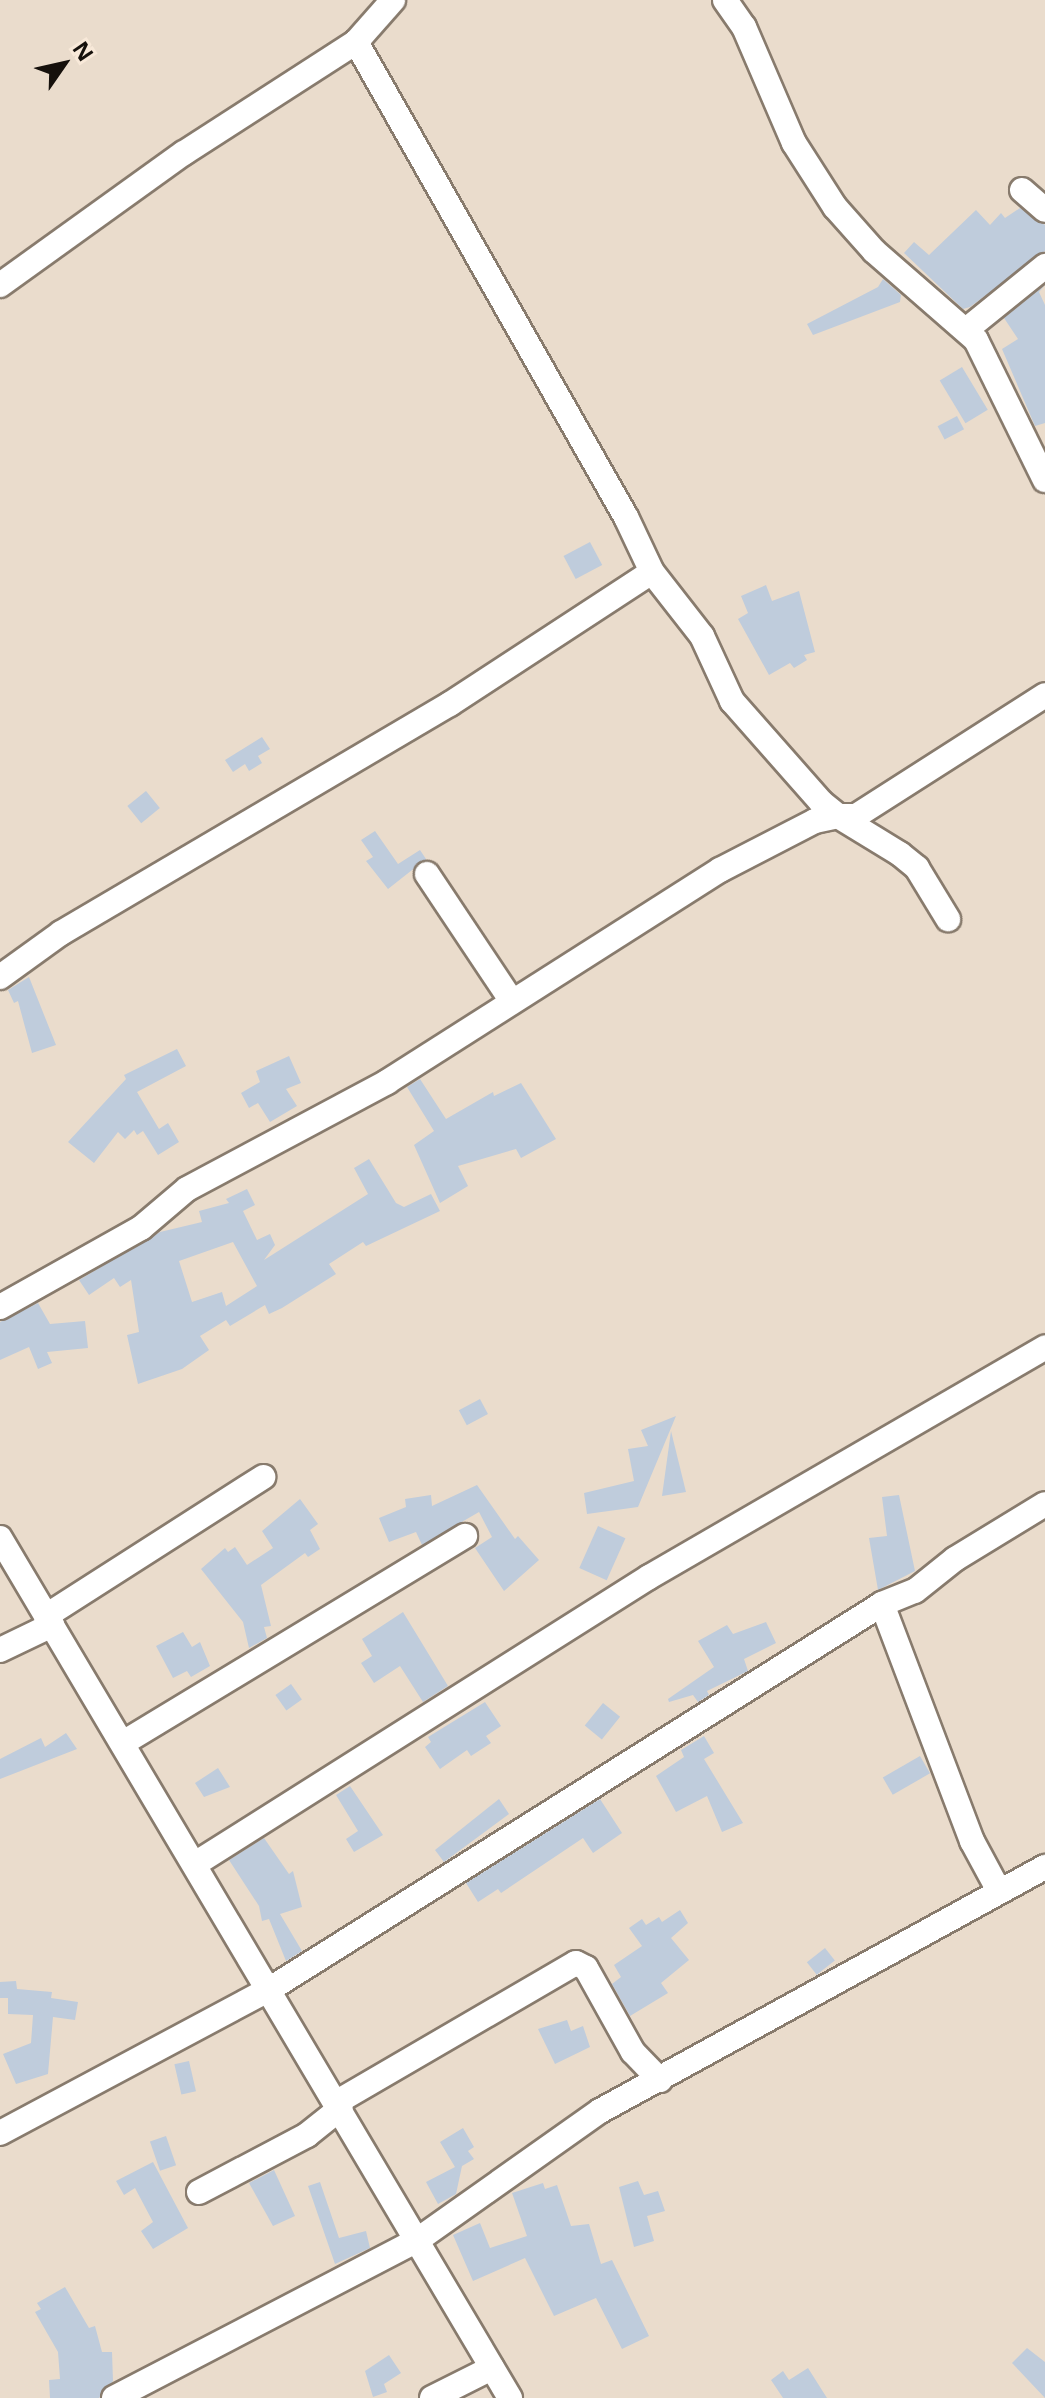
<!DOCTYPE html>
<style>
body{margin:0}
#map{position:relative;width:1045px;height:2398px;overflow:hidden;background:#eadccc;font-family:"Open Sans",sans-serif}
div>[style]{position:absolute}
.building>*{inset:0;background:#bfccdc;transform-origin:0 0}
.roads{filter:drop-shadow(2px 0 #887b6d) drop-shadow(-2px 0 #887b6d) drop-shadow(0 2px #887b6d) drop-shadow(0 -2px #887b6d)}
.minor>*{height:24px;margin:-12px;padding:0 12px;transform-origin:12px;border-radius:12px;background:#fff}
span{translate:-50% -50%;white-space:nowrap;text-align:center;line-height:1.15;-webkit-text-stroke:8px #f8e9d9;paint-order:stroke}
.north{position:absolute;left:24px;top:24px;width:80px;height:80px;-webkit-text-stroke:6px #f8e9d9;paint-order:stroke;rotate:56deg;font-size:22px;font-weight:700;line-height:32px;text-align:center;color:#16110c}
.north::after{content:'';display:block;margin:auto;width:28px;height:36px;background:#16110c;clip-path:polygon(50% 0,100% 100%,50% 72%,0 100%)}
</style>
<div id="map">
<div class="building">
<div style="clip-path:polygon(1020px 208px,1045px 225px,1045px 251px,970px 307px,963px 309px,904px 253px,914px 242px,929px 255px,976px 210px,990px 225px,1001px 213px,1005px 218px)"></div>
<div style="clip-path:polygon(883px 279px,901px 295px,900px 302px,813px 335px,807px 324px,878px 287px)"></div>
<div style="clip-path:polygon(1045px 285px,1039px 292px,1045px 305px,1045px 423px,1035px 426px,1002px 349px,1018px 339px,1004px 318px)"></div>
<div style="left:962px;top:367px;width:50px;height:26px;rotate:59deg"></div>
<div style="left:957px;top:416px;width:15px;height:22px;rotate:62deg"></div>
<div style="left:590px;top:542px;width:26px;height:30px;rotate:62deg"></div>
<div style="clip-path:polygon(766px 585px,772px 601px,799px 591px,815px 652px,804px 655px,807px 660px,794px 668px,790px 663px,769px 675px,738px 619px,748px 613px,741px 596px)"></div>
<div style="clip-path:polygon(262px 737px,270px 749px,258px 756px,262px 763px,249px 771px,245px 764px,233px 772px,225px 760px)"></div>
<div style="left:146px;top:791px;width:22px;height:24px;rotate:51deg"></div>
<div style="clip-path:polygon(375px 831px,398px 864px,420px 850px,426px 859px,388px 889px,366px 861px,373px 857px,361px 840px)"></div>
<div style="clip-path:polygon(29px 977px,56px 1045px,32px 1053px,18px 1001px,14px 1003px,8px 990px)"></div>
<div style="clip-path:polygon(177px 1049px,186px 1066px,137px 1092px,159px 1129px,168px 1123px,179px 1142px,158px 1155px,143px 1131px,137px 1135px,134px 1130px,125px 1139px,118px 1132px,94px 1163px,68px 1142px,126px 1079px,124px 1075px)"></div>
<div style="clip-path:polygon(289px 1056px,301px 1083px,286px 1089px,297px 1106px,270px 1122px,258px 1103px,249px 1108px,241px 1093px,260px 1082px,256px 1071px)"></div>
<div style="clip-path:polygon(420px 1079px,446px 1119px,493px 1092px,494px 1096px,521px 1083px,556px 1139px,521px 1158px,516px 1149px,458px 1166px,468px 1186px,440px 1203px,414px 1145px,434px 1131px,407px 1087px)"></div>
<div style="clip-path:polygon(evenodd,369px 1159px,396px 1203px,404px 1207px,431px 1194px,440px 1211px,366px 1246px,363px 1242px,329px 1264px,336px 1274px,282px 1308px,269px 1314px,265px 1305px,230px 1326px,226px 1320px,200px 1336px,209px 1350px,182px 1369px,138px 1384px,127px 1335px,139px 1332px,131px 1280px,120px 1287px,114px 1278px,89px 1295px,79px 1280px,160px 1232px,202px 1222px,199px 1211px,229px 1203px,226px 1199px,247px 1189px,255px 1205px,243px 1211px,257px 1240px,270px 1234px,275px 1245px,264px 1260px,368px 1194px,354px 1168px,369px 1159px,233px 1242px,257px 1286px,226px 1306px,222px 1292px,192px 1302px,179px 1261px,233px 1242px)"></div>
<div style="clip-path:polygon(38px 1303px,50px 1324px,85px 1321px,88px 1348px,47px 1352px,52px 1363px,38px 1369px,29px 1347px,0 1360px,0 1322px)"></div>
<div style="left:480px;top:1399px;width:17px;height:24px;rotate:62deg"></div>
<div style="clip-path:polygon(676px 1416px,638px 1507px,587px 1514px,584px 1493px,634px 1481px,628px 1449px,648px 1446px,641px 1430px)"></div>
<div style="clip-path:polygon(671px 1431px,686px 1492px,662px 1496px)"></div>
<div style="clip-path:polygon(477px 1485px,515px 1539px,518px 1536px,539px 1560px,504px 1591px,475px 1548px,492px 1537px,479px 1512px,422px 1545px,416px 1532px,389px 1542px,379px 1518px,406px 1507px,405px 1499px,431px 1495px,432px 1506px)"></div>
<div style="clip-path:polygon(899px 1495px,915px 1571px,878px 1590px,869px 1538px,887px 1536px,882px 1497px)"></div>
<div style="clip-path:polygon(300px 1499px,318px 1524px,310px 1530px,320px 1549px,308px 1557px,305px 1553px,261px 1585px,271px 1626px,264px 1627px,267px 1638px,249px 1648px,243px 1622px,201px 1569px,225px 1548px,228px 1552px,235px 1547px,247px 1565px,273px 1548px,262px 1531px)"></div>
<div style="left:598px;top:1526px;width:30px;height:46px;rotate:24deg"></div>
<div style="clip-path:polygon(403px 1612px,448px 1686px,423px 1702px,400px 1666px,374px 1683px,361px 1663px,372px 1656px,362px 1639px)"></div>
<div style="clip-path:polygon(766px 1622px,776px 1643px,744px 1659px,748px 1671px,707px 1691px,709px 1695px,698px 1702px,693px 1695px,669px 1702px,668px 1699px,714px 1667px,698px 1641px,727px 1625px,733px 1634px)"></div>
<div style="clip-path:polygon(183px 1632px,192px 1647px,200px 1642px,210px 1666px,191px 1677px,187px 1671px,173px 1678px,156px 1646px)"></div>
<div style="left:291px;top:1684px;width:19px;height:19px;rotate:55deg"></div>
<div style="clip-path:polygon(485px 1702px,501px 1726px,486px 1736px,491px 1743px,471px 1756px,467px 1750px,440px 1769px,425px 1747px,431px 1742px,428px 1737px)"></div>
<div style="left:603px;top:1703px;width:22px;height:29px;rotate:39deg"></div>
<div style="clip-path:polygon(66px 1733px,77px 1749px,0 1779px,0 1759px,41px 1738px,45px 1747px)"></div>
<div style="clip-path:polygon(704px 1736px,714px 1753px,704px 1759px,743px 1823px,722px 1832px,707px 1796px,676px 1812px,656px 1776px,684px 1757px,681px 1750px)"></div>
<div style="left:920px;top:1756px;width:20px;height:43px;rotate:60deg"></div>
<div style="clip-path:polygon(218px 1768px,230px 1787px,204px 1797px,195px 1783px)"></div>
<div style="clip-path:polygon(350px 1786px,383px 1835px,354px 1852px,346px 1839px,358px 1831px,336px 1795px)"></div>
<div style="clip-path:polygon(499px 1799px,509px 1814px,444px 1862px,435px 1850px)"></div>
<div style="clip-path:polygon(600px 1799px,622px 1833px,593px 1853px,583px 1838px,501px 1893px,498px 1889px,478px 1902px,466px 1883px)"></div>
<div style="clip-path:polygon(264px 1838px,289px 1874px,293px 1871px,302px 1907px,280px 1914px,302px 1951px,286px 1961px,269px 1919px,262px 1921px,259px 1906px,229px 1860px)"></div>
<div style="clip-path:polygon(680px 1910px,688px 1923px,671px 1938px,689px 1960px,661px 1983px,668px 1993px,630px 2016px,612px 1984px,621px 1977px,614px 1965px,642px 1946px,629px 1928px,642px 1919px,646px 1925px,659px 1917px,662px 1922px)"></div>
<div style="left:825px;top:1948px;width:16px;height:23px;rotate:52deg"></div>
<div style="clip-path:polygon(16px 1981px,17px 1989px,52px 1992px,51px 1998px,78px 2002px,75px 2020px,53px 2017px,48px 2074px,16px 2084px,3px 2054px,31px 2043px,33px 2015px,8px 2014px,8px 1998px,0 1998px,0 1982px)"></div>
<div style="clip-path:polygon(567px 2020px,571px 2031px,583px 2026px,590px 2047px,555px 2064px,538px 2029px)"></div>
<div style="left:189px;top:2061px;width:31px;height:15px;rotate:77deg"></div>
<div style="clip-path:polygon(463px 2128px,474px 2147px,468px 2151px,474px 2159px,462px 2166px,456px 2194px,438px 2204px,426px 2182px,455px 2167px,440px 2142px)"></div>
<div style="left:166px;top:2136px;width:31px;height:17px;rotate:71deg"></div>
<div style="clip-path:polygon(153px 2162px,188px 2228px,153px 2249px,141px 2231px,153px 2222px,135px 2188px,124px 2195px,116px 2181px)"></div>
<div style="clip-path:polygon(274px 2170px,295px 2216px,273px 2226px,249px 2183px)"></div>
<div style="clip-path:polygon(638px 2181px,644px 2195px,658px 2191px,665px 2211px,647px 2216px,654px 2241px,634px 2247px,619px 2187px)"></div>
<div style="clip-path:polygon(320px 2182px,339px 2238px,366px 2231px,370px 2248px,335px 2264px,308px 2186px)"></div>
<div style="clip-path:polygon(543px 2183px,545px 2189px,557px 2185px,571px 2226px,589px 2224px,601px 2264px,612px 2260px,649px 2336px,622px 2349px,596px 2298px,554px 2316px,525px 2258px,473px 2281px,453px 2235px,480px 2223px,490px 2248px,527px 2236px,512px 2193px)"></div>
<div style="clip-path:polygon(65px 2287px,89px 2328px,95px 2326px,102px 2352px,112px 2352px,113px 2381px,99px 2398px,50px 2398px,49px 2380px,60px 2379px,58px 2352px,35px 2312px,41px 2309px,37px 2303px)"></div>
<div style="clip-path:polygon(1027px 2348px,1045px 2362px,1045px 2398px,1012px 2363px)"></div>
<div style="clip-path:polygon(389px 2355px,401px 2373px,384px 2384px,387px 2392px,373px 2397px,365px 2371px)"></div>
<div style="clip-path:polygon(808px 2368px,827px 2398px,783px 2398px,771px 2380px,783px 2371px,789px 2380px)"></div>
</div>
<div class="roads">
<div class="minor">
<div style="left:725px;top:0;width:33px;rotate:55deg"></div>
<div style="left:744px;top:27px;width:126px;rotate:66.7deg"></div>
<div style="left:794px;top:143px;width:76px;rotate:57.4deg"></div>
<div style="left:835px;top:207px;width:59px;rotate:48.4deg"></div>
<div style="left:874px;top:251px;width:135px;rotate:41.1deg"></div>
<div style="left:976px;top:340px;width:156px;rotate:63.8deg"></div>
<div style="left:356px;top:42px;width:546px;rotate:60.39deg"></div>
<div style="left:626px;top:517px;width:61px;rotate:64.7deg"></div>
<div style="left:652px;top:572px;width:81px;rotate:52deg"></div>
<div style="left:702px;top:636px;width:72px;rotate:65.2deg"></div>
<div style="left:732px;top:701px;width:135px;rotate:48.6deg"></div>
<div style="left:821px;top:802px;width:22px;rotate:39deg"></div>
<div style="left:838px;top:816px;width:18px"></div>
<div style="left:856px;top:816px;width:224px;rotate:-32.6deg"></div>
<div style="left:1022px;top:190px;width:30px;rotate:41deg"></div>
<div style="left:0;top:285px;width:226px;rotate:-35.7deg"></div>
<div style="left:184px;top:153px;width:205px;rotate:-32.8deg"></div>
<div style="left:356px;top:42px;width:56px;rotate:-48.6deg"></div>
<div style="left:966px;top:330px;width:102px;rotate:-39deg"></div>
<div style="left:427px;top:874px;width:151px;rotate:56.3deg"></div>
<div style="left:0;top:977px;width:75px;rotate:-35.8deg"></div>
<div style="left:61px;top:933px;width:451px;rotate:-30.5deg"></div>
<div style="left:450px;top:704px;width:241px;rotate:-33.2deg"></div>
<div style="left:0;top:1307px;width:162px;rotate:-29.3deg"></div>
<div style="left:141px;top:1228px;width:60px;rotate:-40.3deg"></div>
<div style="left:187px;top:1189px;width:227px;rotate:-28.1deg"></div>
<div style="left:387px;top:1082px;width:395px;rotate:-32.5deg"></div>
<div style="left:720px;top:870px;width:107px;rotate:-27.3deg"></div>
<div style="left:815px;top:821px;width:24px;rotate:-12deg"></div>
<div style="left:838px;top:816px;width:73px;rotate:31.5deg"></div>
<div style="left:900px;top:854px;width:22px;rotate:39deg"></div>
<div style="left:917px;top:868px;width:60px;rotate:58.7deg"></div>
<div style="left:0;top:1538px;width:1000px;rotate:59.33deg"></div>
<div style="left:882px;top:1604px;width:254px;rotate:69.2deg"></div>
<div style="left:972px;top:1841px;width:55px;rotate:61.6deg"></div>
<div style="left:46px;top:1616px;width:258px;rotate:-32.6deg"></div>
<div style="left:0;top:1650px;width:58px;rotate:-25.7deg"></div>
<div style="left:123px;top:1743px;width:400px;rotate:-31.2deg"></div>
<div style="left:195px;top:1864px;width:537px;rotate:-32.3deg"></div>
<div style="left:649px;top:1577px;width:458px;rotate:-30.1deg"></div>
<div style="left:337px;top:2102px;width:276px;rotate:-30.2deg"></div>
<div style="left:576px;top:1963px;width:11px;rotate:27deg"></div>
<div style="left:586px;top:1968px;width:96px;rotate:60.8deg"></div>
<div style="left:633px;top:2052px;width:39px;rotate:46deg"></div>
<div style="left:0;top:2133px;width:306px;rotate:-28.1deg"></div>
<div style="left:270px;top:1989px;width:723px;rotate:-32.17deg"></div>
<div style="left:882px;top:1604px;width:35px;rotate:-22deg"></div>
<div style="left:915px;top:1591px;width:51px;rotate:-38.7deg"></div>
<div style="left:955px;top:1559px;width:105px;rotate:-31.4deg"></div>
<div style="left:199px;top:2192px;width:122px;rotate:-27.8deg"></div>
<div style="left:307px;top:2135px;width:43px;rotate:-38.5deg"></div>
<div style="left:114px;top:2398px;width:344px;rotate:-27.5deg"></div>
<div style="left:419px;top:2239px;width:222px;rotate:-35.3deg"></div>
<div style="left:600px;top:2111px;width:508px;rotate:-28.74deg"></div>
<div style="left:432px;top:2398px;width:67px;rotate:-26.6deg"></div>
</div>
</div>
<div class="north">N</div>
</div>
